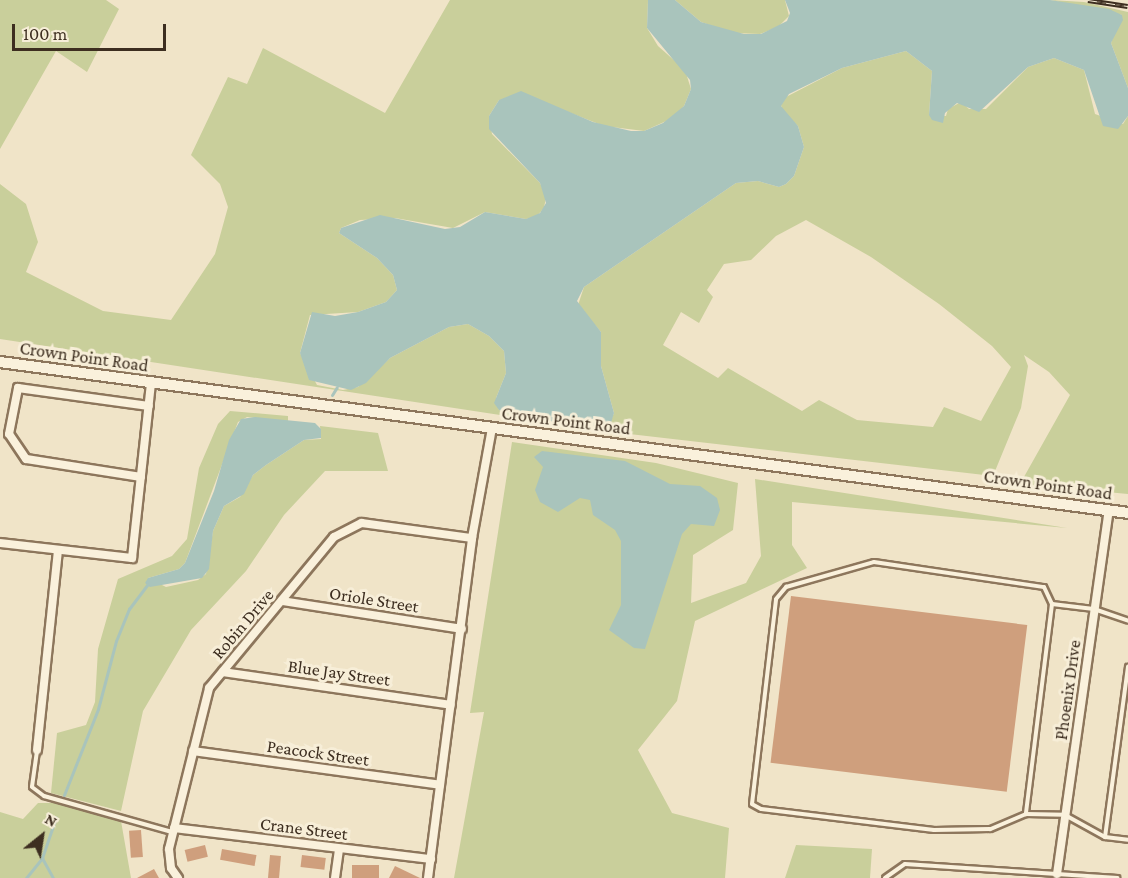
<!DOCTYPE html>
<style>
body{margin:0}
#map{position:relative;width:1128px;height:878px;overflow:hidden;background:#f0e4c8;font-family:"Crimson Pro",serif}
div>[style]{position:absolute}
.green>*{inset:0;background:#c9cf9b}
.water>*{inset:0;background:#a9c4bc}
.stream>*{height:3px;margin:-1.5px;padding:0 1.5px;transform-origin:1.5px;border-radius:1.5px;background:#a9c4bc}
.building>*{inset:0;background:#cf9f7d;transform-origin:0 0}
.roads{filter:drop-shadow(2px 0 #8d765c) drop-shadow(-2px 0 #8d765c) drop-shadow(0 2px #8d765c) drop-shadow(0 -2px #8d765c)}
.lane>*{height:4px;margin:-2px;padding:0 2px;transform-origin:2px;border-radius:2px;background:#faf1dc}
.street>*{height:8px;margin:-4px;padding:0 4px;transform-origin:4px;border-radius:4px;background:#faf1dc}
.secondary>*{height:10px;margin:-5px;padding:0 5px;transform-origin:5px;border-radius:5px;background:#faf1dc}
.rail>*{height:5px;margin-top:-2.5px;transform-origin:0;background:repeating-linear-gradient(90deg,#f7eed8 0 9px,#3d2e20 0 18px);box-sizing:border-box;border-block:2px solid #3d2e20}
span{translate:-50% -50%;white-space:nowrap;text-align:center;line-height:1.15;-webkit-text-stroke:6px #f7eed8;paint-order:stroke}
.street-label{font-size:18px;color:#3d2e20}
.north{position:absolute;left:12px;top:806px;width:60px;height:60px;-webkit-text-stroke:4px #f7eed8;paint-order:stroke;rotate:30deg;font-size:16px;font-weight:700;line-height:24px;text-align:center;color:#3d2e20}
.north::after{content:'';display:block;margin:auto;width:21px;height:27px;background:#3d2e20;clip-path:polygon(50% 0,100% 100%,50% 72%,0 100%)}
.scale{position:absolute;left:12px;top:24px;width:154px;height:27px;box-sizing:border-box;border:3px solid #3d2e20;border-top:0;padding-left:8px;font-size:18px;line-height:21px;white-space:nowrap;color:#3d2e20;-webkit-text-stroke:4px #f7eed8;paint-order:stroke}
</style>
<div id="map">
<div class="green">
<div style="clip-path:polygon(0 0,106px 0,119px 9px,87px 72px,56px 51px,0 149px)"></div>
<div style="clip-path:polygon(evenodd,450px 0,648px 0,647px 28px,658px 46px,685px 70px,691px 89px,684px 106px,673px 118px,644px 131px,604px 126px,540px 101px,499px 100px,489px 116px,492px 134px,540px 183px,546px 197px,544px 208px,536px 217px,526px 219px,485px 212px,453px 228px,395px 218px,360px 220px,341px 228px,339px 233px,377px 258px,393px 275px,397px 290px,386px 302px,358px 312px,310px 315px,300px 353px,317px 385px,343px 390px,358px 387px,390px 358px,449px 327px,468px 324px,489px 336px,504px 351px,506px 373px,496px 398px,499px 410px,525px 419px,596px 427px,609px 425px,614px 413px,601px 366px,601px 332px,578px 305px,584px 287px,736px 183px,758px 181px,779px 187px,786px 184px,794px 176px,804px 147px,798px 126px,783px 113px,781px 105px,784px 98px,842px 68px,906px 51px,932px 71px,929px 115px,946px 116px,948px 109px,961px 102px,969px 109px,986px 109px,1028px 67px,1054px 58px,1084px 70px,1095px 114px,1123px 124px,1128px 116px,1128px 494px,1020px 484px,1070px 395px,1049px 372px,1024px 355px,1028px 366px,1021px 408px,993px 476px,612px 432px,0 339px,0 184px,26px 204px,38px 242px,26px 272px,103px 311px,171px 320px,215px 254px,228px 207px,220px 184px,191px 155px,228px 77px,247px 84px,263px 48px,385px 113px,450px 0,806px 220px,871px 257px,939px 304px,992px 346px,1011px 367px,981px 421px,944px 407px,933px 427px,857px 420px,819px 400px,802px 411px,728px 368px,718px 378px,663px 345px,681px 312px,699px 323px,713px 297px,707px 290px,724px 264px,751px 260px,776px 236px,806px 220px)"></div>
<div style="clip-path:polygon(675px 0,785px 0,789px 16px,778px 27px,760px 34px,733px 33px,701px 22px)"></div>
<div style="clip-path:polygon(1050px 0,1084px 2px,1128px 12px,1128px 88px,1111px 43px,1122px 15px)"></div>
<div style="clip-path:polygon(230px 411px,288px 416px,288px 421px,247px 417px,238px 422px,185px 563px,179px 569px,148px 578px,166px 587px,198px 580px,206px 574px,213px 531px,224px 506px,240px 497px,253px 475px,266px 465px,304px 440px,321px 439px,320px 426px,378px 433px,388px 471px,325px 471px,284px 515px,246px 571px,191px 630px,143px 711px,121px 811px,51px 793px,57px 733px,86px 725px,95px 702px,98px 649px,118px 579px,172px 556px,187px 539px,199px 468px,218px 424px)"></div>
<div style="clip-path:polygon(512px 442px,656px 463px,738px 483px,733px 530px,693px 555px,691px 603px,746px 583px,761px 556px,755px 479px,1067px 528px,792px 502px,792px 545px,807px 568px,695px 621px,677px 701px,638px 750px,672px 813px,729px 828px,725px 878px,454px 878px,484px 712px,470px 713px)"></div>
<div style="clip-path:polygon(38px 803px,55px 803px,121px 821px,131px 878px,0 878px,0 812px,23px 819px)"></div>
<div style="clip-path:polygon(796px 845px,872px 849px,870px 878px,785px 878px)"></div>
</div>
<div class="water">
<div style="clip-path:polygon(648px 0,675px 0,701px 22px,744px 34px,761px 34px,787px 21px,790px 13px,785px 0,1050px 0,1109px 9px,1122px 15px,1123px 20px,1111px 43px,1128px 88px,1128px 116px,1118px 129px,1103px 126px,1084px 70px,1054px 58px,1028px 67px,979px 112px,957px 103px,945px 113px,943px 123px,932px 120px,929px 115px,932px 71px,906px 51px,842px 68px,789px 94px,781px 106px,798px 126px,804px 147px,794px 176px,786px 184px,779px 187px,758px 181px,736px 183px,584px 287px,577px 301px,601px 332px,601px 366px,614px 413px,611px 423px,602px 427px,520px 418px,499px 410px,494px 403px,506px 373px,504px 351px,489px 336px,468px 324px,449px 327px,390px 358px,366px 383px,351px 390px,309px 380px,300px 353px,312px 312px,335px 316px,358px 312px,386px 302px,397px 290px,393px 275px,377px 258px,339px 233px,341px 228px,380px 215px,445px 229px,460px 227px,485px 212px,526px 219px,540px 213px,546px 203px,540px 183px,489px 129px,489px 116px,499px 100px,521px 91px,593px 122px,631px 131px,644px 131px,663px 123px,684px 106px,691px 89px,690px 80px,647px 28px)"></div>
<div style="clip-path:polygon(255px 417px,315px 423px,321px 429px,321px 438px,304px 440px,266px 465px,253px 475px,244px 494px,224px 506px,213px 531px,209px 569px,202px 578px,150px 587px,145px 583px,148px 578px,179px 569px,185px 563px,214px 491px,229px 440px,241px 419px)"></div>
<div style="clip-path:polygon(542px 451px,625px 461px,670px 484px,700px 486px,717px 498px,720px 510px,714px 526px,691px 524px,682px 534px,645px 649px,634px 648px,609px 630px,621px 605px,621px 541px,615px 530px,593px 515px,590px 500px,580px 498px,558px 512px,540px 502px,535px 490px,543px 467px,534px 457px)"></div>
</div>
<div class="stream">
<div style="left:332px;top:395px;width:9px;rotate:-58deg"></div>
<div style="left:64px;top:795px;width:92px;rotate:-68.4deg"></div>
<div style="left:98px;top:709px;width:70px;rotate:-75.2deg"></div>
<div style="left:116px;top:641px;width:35px;rotate:-68deg"></div>
<div style="left:129px;top:609px;width:31px;rotate:-53deg"></div>
<div style="left:42px;top:858px;width:23px;rotate:61deg"></div>
<div style="left:26px;top:878px;width:26px;rotate:-51deg"></div>
<div style="left:42px;top:858px;width:43px;rotate:-71.1deg"></div>
</div>
<div class="building">
<div style="left:791px;top:596px;width:238px;height:168px;rotate:7deg"></div>
<div style="left:141px;top:830px;width:27px;height:12px;rotate:86deg"></div>
<div style="left:205px;top:845px;width:12px;height:21px;rotate:76deg"></div>
<div style="left:222px;top:849px;width:35px;height:11px;rotate:10deg"></div>
<div style="left:270px;top:855px;width:11px;height:23px;rotate:5deg"></div>
<div style="left:302px;top:855px;width:24px;height:12px;rotate:7deg"></div>
<div style="left:379px;top:865px;width:13px;height:27px;rotate:90deg"></div>
<div style="clip-path:polygon(395px 866px,420px 878px,389px 878px)"></div>
<div style="clip-path:polygon(154px 869px,159px 878px,137px 878px)"></div>
</div>
<div class="roads">
<div class="lane">
<div style="left:1052px;top:604px;width:42px;rotate:6.8deg"></div>
<div style="left:1094px;top:609px;width:36px;rotate:19deg"></div>
<div style="left:37px;top:751px;width:36px;rotate:98deg"></div>
<div style="left:32px;top:787px;width:15px;rotate:37deg"></div>
<div style="left:44px;top:796px;width:133px;rotate:15.7deg"></div>
<div style="left:1026px;top:814px;width:39px;rotate:157deg"></div>
<div style="left:990px;top:829px;width:56px;rotate:179deg"></div>
<div style="left:934px;top:830px;width:174px;rotate:-173.1deg"></div>
<div style="left:761px;top:809px;width:10px;rotate:-151deg"></div>
<div style="left:752px;top:804px;width:206px;rotate:-83.3deg"></div>
<div style="left:776px;top:599px;width:16px;rotate:-50deg"></div>
<div style="left:786px;top:587px;width:91px;rotate:-15.9deg"></div>
<div style="left:874px;top:562px;width:172px;rotate:8.4deg"></div>
<div style="left:1044px;top:587px;width:19px;rotate:65deg"></div>
<div style="left:1052px;top:604px;width:212px;rotate:97.1deg"></div>
<div style="left:1026px;top:814px;width:39px;rotate:1deg"></div>
<div style="left:1065px;top:815px;width:46px;rotate:28.8deg"></div>
<div style="left:1105px;top:837px;width:23px;rotate:7deg"></div>
<div style="left:1105px;top:837px;width:172px;rotate:-82.3deg"></div>
<div style="left:885px;top:878px;width:24px;rotate:-35deg"></div>
<div style="left:905px;top:864px;width:213px;rotate:3.8deg"></div>
</div>
<div class="street">
<div style="left:141px;top:477px;width:116px;rotate:-171.1deg"></div>
<div style="left:26px;top:459px;width:30px;rotate:-124deg"></div>
<div style="left:9px;top:434px;width:47px;rotate:-78.9deg"></div>
<div style="left:18px;top:388px;width:132px;rotate:7.8deg"></div>
<div style="left:0;top:543px;width:133px;rotate:6.5deg"></div>
<div style="left:132px;top:558px;width:177px;rotate:-83.8deg"></div>
<div style="left:282px;top:601px;width:182px;rotate:8.8deg"></div>
<div style="left:223px;top:672px;width:230px;rotate:8.2deg"></div>
<div style="left:37px;top:750px;width:200px;rotate:-84deg"></div>
<div style="left:193px;top:751px;width:249px;rotate:7.8deg"></div>
<div style="left:174px;top:828px;width:259px;rotate:6.9deg"></div>
<div style="left:1057px;top:874px;width:368px;rotate:-81.9deg"></div>
<div style="left:178px;top:878px;width:12px;rotate:-125deg"></div>
<div style="left:171px;top:868px;width:19px;rotate:-96deg"></div>
<div style="left:169px;top:849px;width:166px;rotate:-76deg"></div>
<div style="left:209px;top:688px;width:196px;rotate:-50.4deg"></div>
<div style="left:334px;top:537px;width:31px;rotate:-27deg"></div>
<div style="left:362px;top:523px;width:111px;rotate:7.8deg"></div>
<div style="left:335px;top:878px;width:29px;rotate:-82deg"></div>
<div style="left:428px;top:878px;width:343px;rotate:-82.6deg"></div>
<div style="left:472px;top:538px;width:112px;rotate:-79.7deg"></div>
</div>
<div class="secondary">
<div style="left:0;top:362px;width:1138px;rotate:7.62deg"></div>
</div>
</div>
<div class="rail">
<div style="left:1088px;top:0;width:40px;rotate:8.5deg"></div>
</div>
<div class="street-label">
<span style="left:84px;top:357px;rotate:8deg">Crown Point Road</span>
<span style="left:566px;top:421px;rotate:7deg">Crown Point Road</span>
<span style="left:1048px;top:485px;rotate:8deg">Crown Point Road</span>
<span style="left:374px;top:600px;rotate:9deg">Oriole Street</span>
<span style="left:243px;top:624px;rotate:-50deg">Robin Drive</span>
<span style="left:339px;top:673px;rotate:8deg">Blue Jay Street</span>
<span style="left:1068px;top:690px;rotate:-82deg">Phoenix Drive</span>
<span style="left:318px;top:753px;rotate:8deg">Peacock Street</span>
<span style="left:304px;top:829px;rotate:7deg">Crane Street</span>
</div>
<div class="north">N</div>
<div class="scale">100 m</div>
</div>
